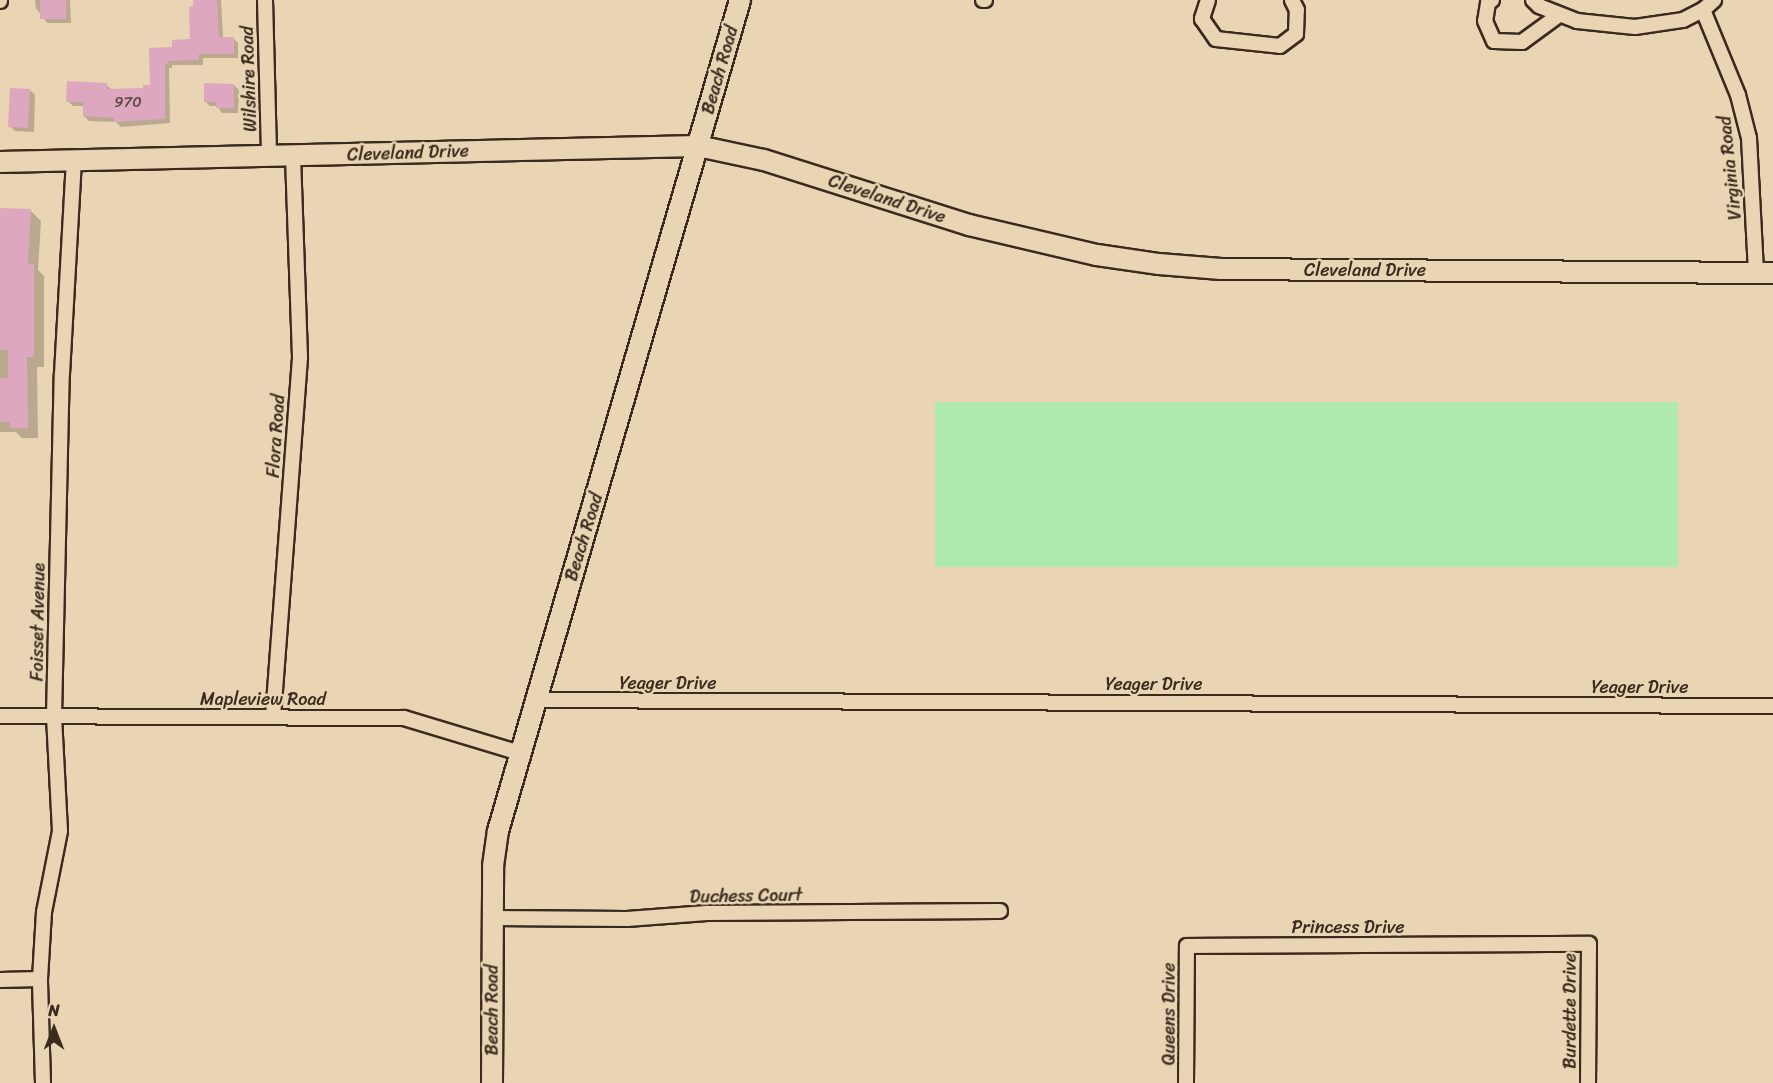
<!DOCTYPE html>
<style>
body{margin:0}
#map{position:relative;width:1773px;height:1083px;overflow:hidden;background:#e9d4b3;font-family:Sriracha,sans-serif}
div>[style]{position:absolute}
.green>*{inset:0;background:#b0e9ad;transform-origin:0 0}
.shadow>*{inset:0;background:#0003}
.building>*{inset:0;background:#dda7bf;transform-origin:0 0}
.roads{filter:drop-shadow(2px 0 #3b2a1e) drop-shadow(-2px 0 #3b2a1e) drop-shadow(0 2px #3b2a1e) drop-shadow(0 -2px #3b2a1e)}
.street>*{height:14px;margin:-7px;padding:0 7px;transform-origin:7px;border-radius:7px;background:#e9d4b3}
.secondary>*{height:20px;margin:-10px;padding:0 10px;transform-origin:10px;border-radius:10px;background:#e9d4b3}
span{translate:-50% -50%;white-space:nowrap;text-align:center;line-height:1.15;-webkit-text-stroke:5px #e9d4b3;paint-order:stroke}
.number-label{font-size:15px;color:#644946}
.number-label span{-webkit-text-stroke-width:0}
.street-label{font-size:18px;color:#3b2a1e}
.north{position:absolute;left:24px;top:999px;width:60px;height:60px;-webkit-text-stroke:4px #e9d4b3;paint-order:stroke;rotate:0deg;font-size:16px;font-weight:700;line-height:24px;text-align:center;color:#3b2a1e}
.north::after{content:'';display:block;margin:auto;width:21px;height:27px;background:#3b2a1e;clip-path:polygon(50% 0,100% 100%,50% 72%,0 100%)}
</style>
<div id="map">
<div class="green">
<div style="left:935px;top:402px;width:743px;height:165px"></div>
</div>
<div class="shadow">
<div style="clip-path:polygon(35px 0,70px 0,71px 23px,47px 23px,36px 8px)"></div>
<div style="clip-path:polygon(195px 0,221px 0,223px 38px,233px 38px,238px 43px,238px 58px,203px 58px,203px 65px,172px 65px,172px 68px,169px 68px,170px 123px,121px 127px,116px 122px,89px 121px,84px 116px,84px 106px,73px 106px,68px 101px,106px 84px,111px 89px,145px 90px,152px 86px,173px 49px,192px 41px)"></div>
<div style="clip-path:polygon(234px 85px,239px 90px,238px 113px,222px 113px,217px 106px,210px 106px,205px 101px)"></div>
<div style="clip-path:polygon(30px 90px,35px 95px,34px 132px,15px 131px,10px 126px)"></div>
<div style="clip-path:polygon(0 209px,31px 211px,41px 221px,38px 270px,44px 276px,44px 367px,37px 367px,38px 438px,22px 438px,16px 432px,0 432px)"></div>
</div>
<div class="building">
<div style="left:40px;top:0;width:26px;height:19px"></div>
<div style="clip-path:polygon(193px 0,217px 0,219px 37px,234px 37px,234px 54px,199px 54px,199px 60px,168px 61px,168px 64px,165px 64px,165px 119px,114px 122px,114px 118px,83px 116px,83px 102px,66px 102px,67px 81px,107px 83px,107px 89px,143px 88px,143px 85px,150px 85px,149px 48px,172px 47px,172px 40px,190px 39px,189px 7px,193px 6px)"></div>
<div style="clip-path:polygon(204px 83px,234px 84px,234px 108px,216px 108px,216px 102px,204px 102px)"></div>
<div style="left:10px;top:88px;width:20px;height:39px;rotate:3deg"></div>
<div style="clip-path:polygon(0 208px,31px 209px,28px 264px,34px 264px,34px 357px,27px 357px,28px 428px,10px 428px,10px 422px,0 422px,0 378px,8px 378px,8px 350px,0 350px)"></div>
</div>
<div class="roads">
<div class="street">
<div style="left:265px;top:0;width:157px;rotate:88.5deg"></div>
<div style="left:983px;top:0;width:2px"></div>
<div style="left:1208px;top:0;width:20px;rotate:108deg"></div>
<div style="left:1202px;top:19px;width:24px;rotate:55deg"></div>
<div style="left:1216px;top:39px;width:64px;rotate:6.2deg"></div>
<div style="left:1280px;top:46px;width:20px;rotate:-37deg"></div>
<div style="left:1296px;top:34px;width:24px;rotate:-88deg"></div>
<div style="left:1297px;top:10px;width:11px;rotate:-117deg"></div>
<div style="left:1492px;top:0;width:5px;rotate:143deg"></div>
<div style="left:1488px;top:3px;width:18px;rotate:99deg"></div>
<div style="left:1485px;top:21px;width:22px;rotate:66deg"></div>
<div style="left:1494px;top:41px;width:28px;rotate:2deg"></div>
<div style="left:1522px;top:42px;width:46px;rotate:-36.1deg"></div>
<div style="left:1533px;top:0;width:8px;rotate:45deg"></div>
<div style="left:1539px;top:6px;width:41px;rotate:21.5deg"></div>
<div style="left:1577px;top:21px;width:58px;rotate:5.9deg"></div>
<div style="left:1635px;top:27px;width:49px;rotate:-8.3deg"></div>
<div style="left:1683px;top:20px;width:22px;rotate:-27deg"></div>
<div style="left:1703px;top:10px;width:15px;rotate:-42deg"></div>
<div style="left:0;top:1px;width:1px;rotate:-90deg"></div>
<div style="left:1703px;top:10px;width:92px;rotate:67.6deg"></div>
<div style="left:1738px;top:95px;width:44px;rotate:75.7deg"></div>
<div style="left:1749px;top:138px;width:135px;rotate:87deg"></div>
<div style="left:534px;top:700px;width:1239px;rotate:0.28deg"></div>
<div style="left:0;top:716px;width:404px;rotate:0.3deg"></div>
<div style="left:404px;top:718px;width:121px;rotate:16.8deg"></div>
<div style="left:273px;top:717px;width:361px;rotate:-85.7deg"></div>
<div style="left:300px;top:357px;width:201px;rotate:-92deg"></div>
<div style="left:492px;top:918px;width:135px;rotate:0.4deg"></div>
<div style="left:627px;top:919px;width:80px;rotate:-4.3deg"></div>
<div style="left:707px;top:913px;width:293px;rotate:-0.4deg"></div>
<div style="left:0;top:980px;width:40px;rotate:-1.4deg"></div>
<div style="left:43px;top:1083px;width:104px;rotate:-91.7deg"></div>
<div style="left:40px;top:979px;width:67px;rotate:-86.6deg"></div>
<div style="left:44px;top:912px;width:83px;rotate:-78.8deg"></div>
<div style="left:60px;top:831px;width:115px;rotate:-93deg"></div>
<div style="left:54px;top:716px;width:342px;rotate:-88.7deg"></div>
<div style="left:62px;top:374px;width:213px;rotate:-86.8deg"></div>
<div style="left:1186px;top:1083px;width:137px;rotate:-89.6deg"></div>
<div style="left:1187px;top:946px;width:402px;rotate:-0.3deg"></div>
<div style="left:1589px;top:944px;width:139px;rotate:90.4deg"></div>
</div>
<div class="secondary">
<div style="left:0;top:162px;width:698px;rotate:-1.31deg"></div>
<div style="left:698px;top:146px;width:67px;rotate:12deg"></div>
<div style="left:764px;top:160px;width:215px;rotate:17.6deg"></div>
<div style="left:969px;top:225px;width:131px;rotate:13.2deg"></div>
<div style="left:1097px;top:255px;width:63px;rotate:8.3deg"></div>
<div style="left:1159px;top:264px;width:62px;rotate:4.6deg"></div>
<div style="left:1221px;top:269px;width:552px;rotate:0.42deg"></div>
<div style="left:492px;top:1083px;width:217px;rotate:-89.7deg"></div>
<div style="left:493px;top:866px;width:35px;rotate:-82deg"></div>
<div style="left:498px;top:831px;width:866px;rotate:-73.76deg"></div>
</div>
</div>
<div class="number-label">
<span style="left:128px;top:103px">970</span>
</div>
<div class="street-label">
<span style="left:720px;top:70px;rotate:-74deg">Beach Road</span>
<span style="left:249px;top:79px;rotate:-92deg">Wilshire Road</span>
<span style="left:408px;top:153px;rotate:-2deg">Cleveland Drive</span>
<span style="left:1730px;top:168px;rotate:-96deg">Virginia Road</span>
<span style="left:887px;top:199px;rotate:18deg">Cleveland Drive</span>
<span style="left:1365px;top:270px">Cleveland Drive</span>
<span style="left:276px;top:436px;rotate:-86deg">Flora Road</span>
<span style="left:584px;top:537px;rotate:-73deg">Beach Road</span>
<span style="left:38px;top:622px;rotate:-89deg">Foisset Avenue</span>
<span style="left:668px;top:683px">Yeager Drive</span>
<span style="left:1154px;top:684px">Yeager Drive</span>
<span style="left:1640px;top:687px">Yeager Drive</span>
<span style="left:263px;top:699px">Mapleview Road</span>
<span style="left:746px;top:896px;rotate:-1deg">Duchess Court</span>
<span style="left:1348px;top:927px">Princess Drive</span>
<span style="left:492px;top:1010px;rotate:-90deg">Beach Road</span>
<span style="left:1570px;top:1011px;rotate:-90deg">Burdette Drive</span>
<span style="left:1169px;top:1014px;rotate:-90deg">Queens Drive</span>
</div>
<div class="north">N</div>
</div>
